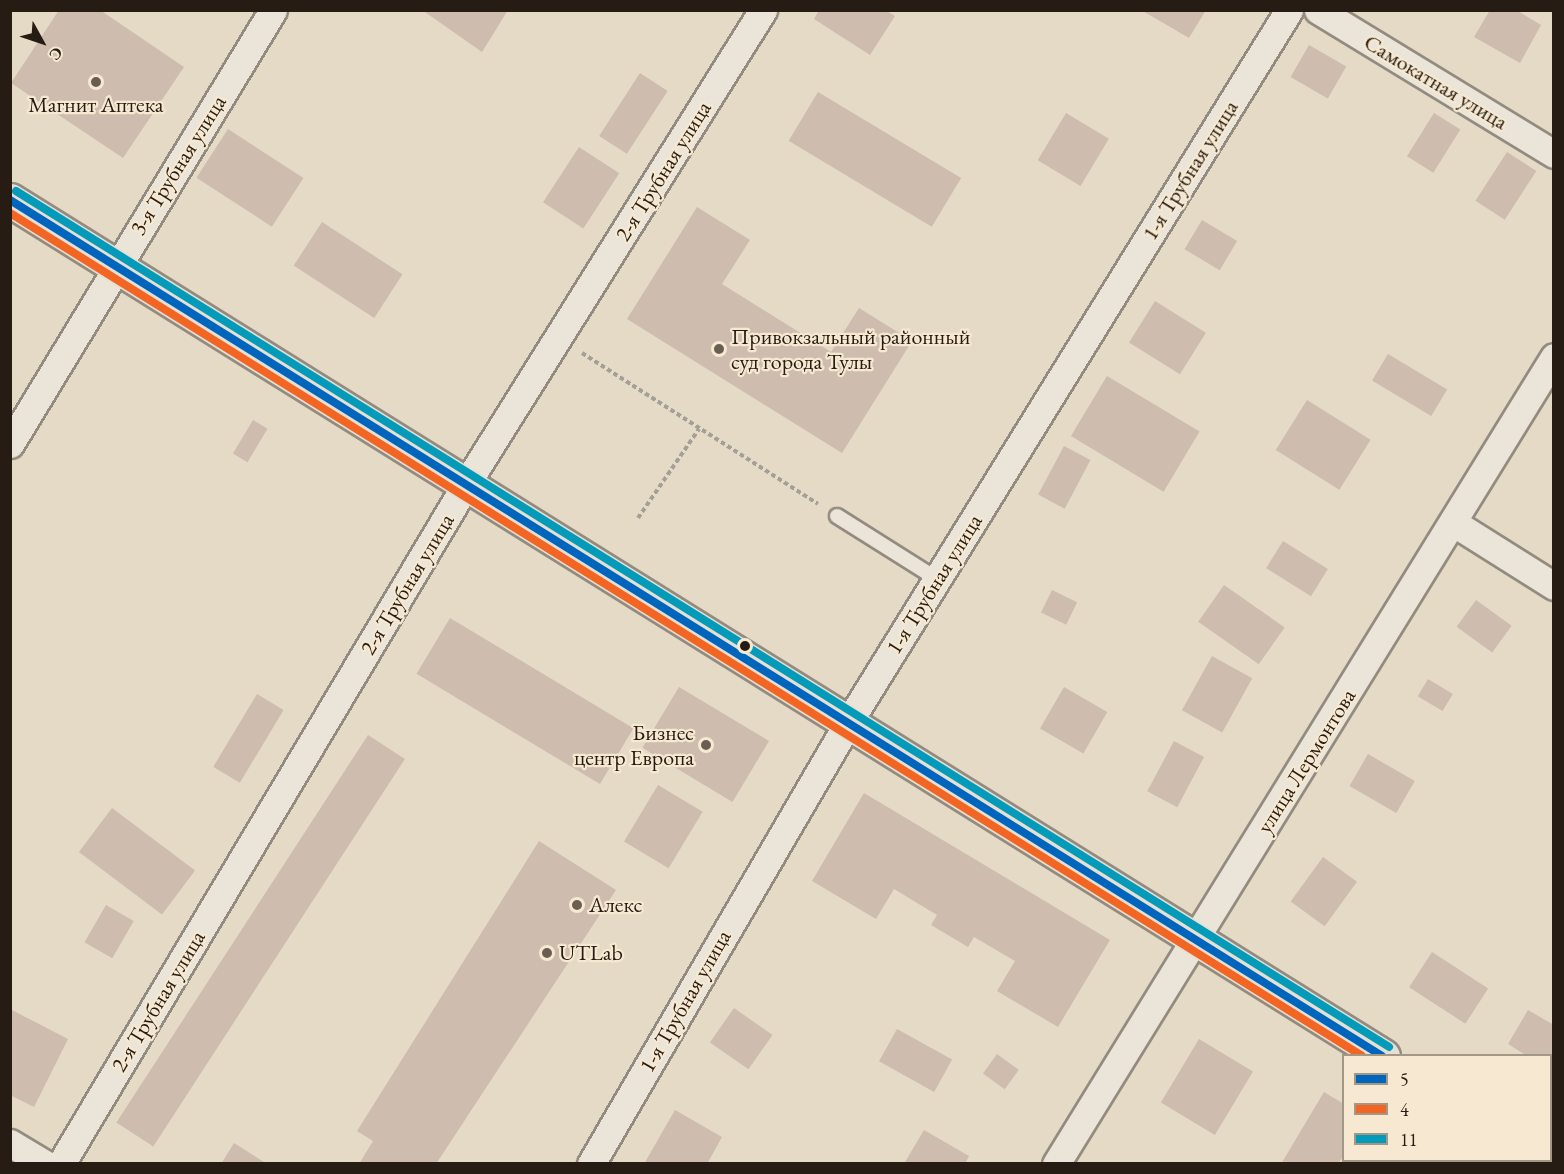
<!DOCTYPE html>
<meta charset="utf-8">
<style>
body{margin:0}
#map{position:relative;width:1564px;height:1174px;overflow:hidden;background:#e5dac5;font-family:"EB Garamond",serif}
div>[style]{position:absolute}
.building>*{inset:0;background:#cebcaf;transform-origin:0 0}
.path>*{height:4px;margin-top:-2px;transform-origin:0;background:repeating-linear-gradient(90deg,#a49f97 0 4.5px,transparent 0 7.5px)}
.roads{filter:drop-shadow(2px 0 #938b7f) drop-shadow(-2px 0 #938b7f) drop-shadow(0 2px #938b7f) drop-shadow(0 -2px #938b7f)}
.lane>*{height:14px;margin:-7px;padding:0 7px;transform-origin:7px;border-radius:7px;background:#eae4d9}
.street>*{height:27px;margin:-13.5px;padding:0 13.5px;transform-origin:13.5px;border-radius:13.5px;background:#eae4d9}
.primary>*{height:33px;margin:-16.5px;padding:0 16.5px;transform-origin:16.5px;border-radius:16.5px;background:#e6dfd3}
.bus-1>*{height:8px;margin:-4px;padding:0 4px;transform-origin:4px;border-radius:4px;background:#0065bd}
.bus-2>*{height:8px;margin:-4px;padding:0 4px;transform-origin:4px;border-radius:4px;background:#f26522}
.bus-3>*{height:8px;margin:-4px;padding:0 4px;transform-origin:4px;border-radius:4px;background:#049bbb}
.dots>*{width:16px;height:16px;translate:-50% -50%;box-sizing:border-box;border:3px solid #f7e9d1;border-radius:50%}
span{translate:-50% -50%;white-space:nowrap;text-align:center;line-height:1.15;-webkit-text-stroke:4.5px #f7e9d1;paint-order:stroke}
.street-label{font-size:22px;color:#261c13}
.poi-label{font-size:22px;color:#261c13}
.left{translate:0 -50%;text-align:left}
.right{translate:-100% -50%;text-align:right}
.frame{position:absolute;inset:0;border:12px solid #261c13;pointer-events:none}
.legend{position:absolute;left:1342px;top:1054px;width:210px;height:108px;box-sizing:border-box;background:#f7e9d1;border:2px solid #a39785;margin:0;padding:8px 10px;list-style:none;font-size:18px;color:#261c13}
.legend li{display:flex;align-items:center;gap:12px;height:30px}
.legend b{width:30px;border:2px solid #a39785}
.north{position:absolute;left:12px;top:12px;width:60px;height:60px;-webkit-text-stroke:4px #f7e9d1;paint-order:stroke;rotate:130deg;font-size:16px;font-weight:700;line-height:24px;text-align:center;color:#261c13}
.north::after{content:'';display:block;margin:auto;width:21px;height:27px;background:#261c13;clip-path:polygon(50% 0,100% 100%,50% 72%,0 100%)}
</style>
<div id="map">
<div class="building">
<div style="clip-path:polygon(59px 10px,100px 10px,184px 67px,123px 158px,11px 83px)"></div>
<div style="clip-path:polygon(422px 10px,508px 10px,482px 52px)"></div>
<div style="clip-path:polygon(819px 10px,885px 10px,895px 16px,870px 55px,814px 19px)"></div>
<div style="clip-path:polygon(1141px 10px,1206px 10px,1189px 38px)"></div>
<div style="clip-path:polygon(1490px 10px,1516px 10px,1541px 25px,1520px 63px,1474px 37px)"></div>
<div style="left:1309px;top:45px;width:43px;height:37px;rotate:30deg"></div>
<div style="left:640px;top:73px;width:33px;height:75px;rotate:33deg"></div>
<div style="left:818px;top:92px;width:167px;height:57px;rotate:31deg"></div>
<div style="left:1066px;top:113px;width:50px;height:55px;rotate:31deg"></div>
<div style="left:1434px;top:113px;width:31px;height:51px;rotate:32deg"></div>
<div style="left:228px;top:129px;width:90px;height:58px;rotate:33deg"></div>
<div style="left:579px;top:147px;width:48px;height:66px;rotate:33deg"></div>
<div style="left:1507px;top:152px;width:35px;height:58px;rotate:33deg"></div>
<div style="clip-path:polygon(697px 207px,750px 240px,722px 284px,831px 352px,859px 308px,912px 341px,842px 453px,627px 319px)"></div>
<div style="left:1202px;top:220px;width:41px;height:34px;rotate:31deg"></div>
<div style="left:322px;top:222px;width:96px;height:52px;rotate:33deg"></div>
<div style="left:1155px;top:301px;width:60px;height:49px;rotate:32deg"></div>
<div style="left:1388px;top:354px;width:69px;height:31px;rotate:31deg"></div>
<div style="left:1107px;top:376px;width:108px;height:70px;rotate:31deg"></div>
<div style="left:1307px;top:400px;width:75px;height:59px;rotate:32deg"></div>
<div style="left:253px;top:420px;width:17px;height:39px;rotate:31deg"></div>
<div style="left:1064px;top:446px;width:30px;height:55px;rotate:28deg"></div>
<div style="left:1283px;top:541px;width:53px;height:32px;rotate:32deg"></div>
<div style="left:1224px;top:585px;width:74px;height:45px;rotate:35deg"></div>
<div style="left:1052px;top:590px;width:28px;height:25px;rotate:26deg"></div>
<div style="left:1476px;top:600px;width:44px;height:33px;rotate:36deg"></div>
<div style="left:450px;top:618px;width:214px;height:65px;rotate:31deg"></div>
<div style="left:1212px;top:656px;width:46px;height:62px;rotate:29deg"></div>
<div style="left:1428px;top:679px;width:29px;height:20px;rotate:31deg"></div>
<div style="left:679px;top:687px;width:105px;height:71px;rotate:31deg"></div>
<div style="left:1064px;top:687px;width:50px;height:48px;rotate:30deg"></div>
<div style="left:257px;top:694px;width:31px;height:85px;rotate:31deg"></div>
<div style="left:368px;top:735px;width:44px;height:462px;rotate:33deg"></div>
<div style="left:1174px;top:741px;width:34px;height:57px;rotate:28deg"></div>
<div style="left:1368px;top:754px;width:54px;height:37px;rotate:30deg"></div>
<div style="left:658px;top:785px;width:52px;height:66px;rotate:31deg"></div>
<div style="clip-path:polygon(864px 793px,1110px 940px,1058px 1027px,997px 991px,1015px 961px,974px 937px,968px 947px,931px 925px,937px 915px,894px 889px,876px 919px,812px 881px)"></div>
<div style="left:112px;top:808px;width:104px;height:55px;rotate:37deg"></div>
<div style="clip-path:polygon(539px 841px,616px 890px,436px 1164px,359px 1164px,373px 1141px,357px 1131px)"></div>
<div style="left:1323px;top:857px;width:42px;height:55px;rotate:36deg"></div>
<div style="left:106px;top:905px;width:32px;height:43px;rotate:30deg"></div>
<div style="left:1432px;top:952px;width:67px;height:42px;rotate:33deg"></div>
<div style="left:734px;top:1008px;width:47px;height:42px;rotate:35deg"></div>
<div style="clip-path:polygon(10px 1009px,68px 1039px,34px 1107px,10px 1095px)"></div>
<div style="clip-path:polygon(1528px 1010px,1554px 1025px,1554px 1071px,1550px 1056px,1527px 1056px,1508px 1044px)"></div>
<div style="left:897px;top:1029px;width:63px;height:37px;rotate:29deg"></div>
<div style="left:1199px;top:1039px;width:63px;height:74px;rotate:31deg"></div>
<div style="left:997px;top:1054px;width:27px;height:24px;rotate:36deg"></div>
<div style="clip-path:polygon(1324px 1092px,1344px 1104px,1344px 1155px,1338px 1164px,1281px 1164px)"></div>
<div style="clip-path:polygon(675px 1110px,722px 1137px,707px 1164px,644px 1164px)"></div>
<div style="clip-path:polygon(924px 1130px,969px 1156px,965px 1164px,905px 1162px)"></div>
<div style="clip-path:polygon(234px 1143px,267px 1164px,221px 1164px)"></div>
<div style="clip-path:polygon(1385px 1160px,1413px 1160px,1418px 1164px,1383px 1164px)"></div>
</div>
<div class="path">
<div style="left:582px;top:353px;width:280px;rotate:32.6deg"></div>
<div style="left:638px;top:518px;width:108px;rotate:-55.6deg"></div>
</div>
<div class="roads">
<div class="lane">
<div style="left:837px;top:516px;width:118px;rotate:32.2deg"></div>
</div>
<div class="street">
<div style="left:1318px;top:10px;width:276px;rotate:31.4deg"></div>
<div style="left:10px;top:444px;width:507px;rotate:-58.78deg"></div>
<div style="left:1454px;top:523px;width:118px;rotate:32.2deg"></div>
<div style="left:10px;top:1143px;width:41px;rotate:31deg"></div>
<div style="left:61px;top:1164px;width:795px;rotate:-59.21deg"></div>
<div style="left:468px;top:481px;width:556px;rotate:-57.94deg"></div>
<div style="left:591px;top:1164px;width:510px;rotate:-59.77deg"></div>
<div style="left:848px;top:723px;width:838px;rotate:-58.26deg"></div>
<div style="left:1056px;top:1164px;width:948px;rotate:-58.32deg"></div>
</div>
<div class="primary">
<div style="left:10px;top:200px;width:1618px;rotate:31.94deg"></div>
<div style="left:1550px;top:1160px;width:5px;rotate:37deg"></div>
</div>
</div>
<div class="bus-1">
<div style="left:10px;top:200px;width:1617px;rotate:31.96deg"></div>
</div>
<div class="bus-2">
<div style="left:10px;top:213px;width:1593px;rotate:31.94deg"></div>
</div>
<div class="bus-3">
<div style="left:16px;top:191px;width:1618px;rotate:31.94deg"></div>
</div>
<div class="dots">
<div style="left:96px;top:82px;background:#695e51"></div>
<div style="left:719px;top:349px;background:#695e51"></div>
<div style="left:745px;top:646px;background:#261c13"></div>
<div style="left:706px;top:745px;background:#695e51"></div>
<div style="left:577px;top:905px;background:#695e51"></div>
<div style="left:547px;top:953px;background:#695e51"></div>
</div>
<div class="street-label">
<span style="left:1436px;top:82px;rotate:31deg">Самокатная улица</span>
<span style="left:178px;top:165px;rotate:-58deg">3-я Трубная улица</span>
<span style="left:1190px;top:170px;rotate:-58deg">1-я Трубная улица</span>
<span style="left:663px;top:171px;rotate:-58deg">2-я Трубная улица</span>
<span style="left:407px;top:584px;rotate:-59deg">2-я Трубная улица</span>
<span style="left:934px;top:584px;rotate:-58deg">1-я Трубная улица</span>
<span style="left:1306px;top:761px;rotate:-58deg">улица Лермонтова</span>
<span style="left:158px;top:1001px;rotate:-59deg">2-я Трубная улица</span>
<span style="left:685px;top:1001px;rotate:-60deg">1-я Трубная улица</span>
</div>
<div class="poi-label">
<span style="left:96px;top:105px">Магнит Аптека</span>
<span class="left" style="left:731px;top:349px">Привокзальный районный<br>суд города Тулы</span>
<span class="right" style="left:694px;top:745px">Бизнес<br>центр Европа</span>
<span class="left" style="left:589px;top:905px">Алекс</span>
<span class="left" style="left:559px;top:953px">UTLab</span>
</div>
<div class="frame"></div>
<ul class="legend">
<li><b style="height:8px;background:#0065bd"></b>5</li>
<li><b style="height:8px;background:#f26522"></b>4</li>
<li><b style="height:8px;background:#049bbb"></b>11</li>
</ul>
<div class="north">С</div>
</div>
